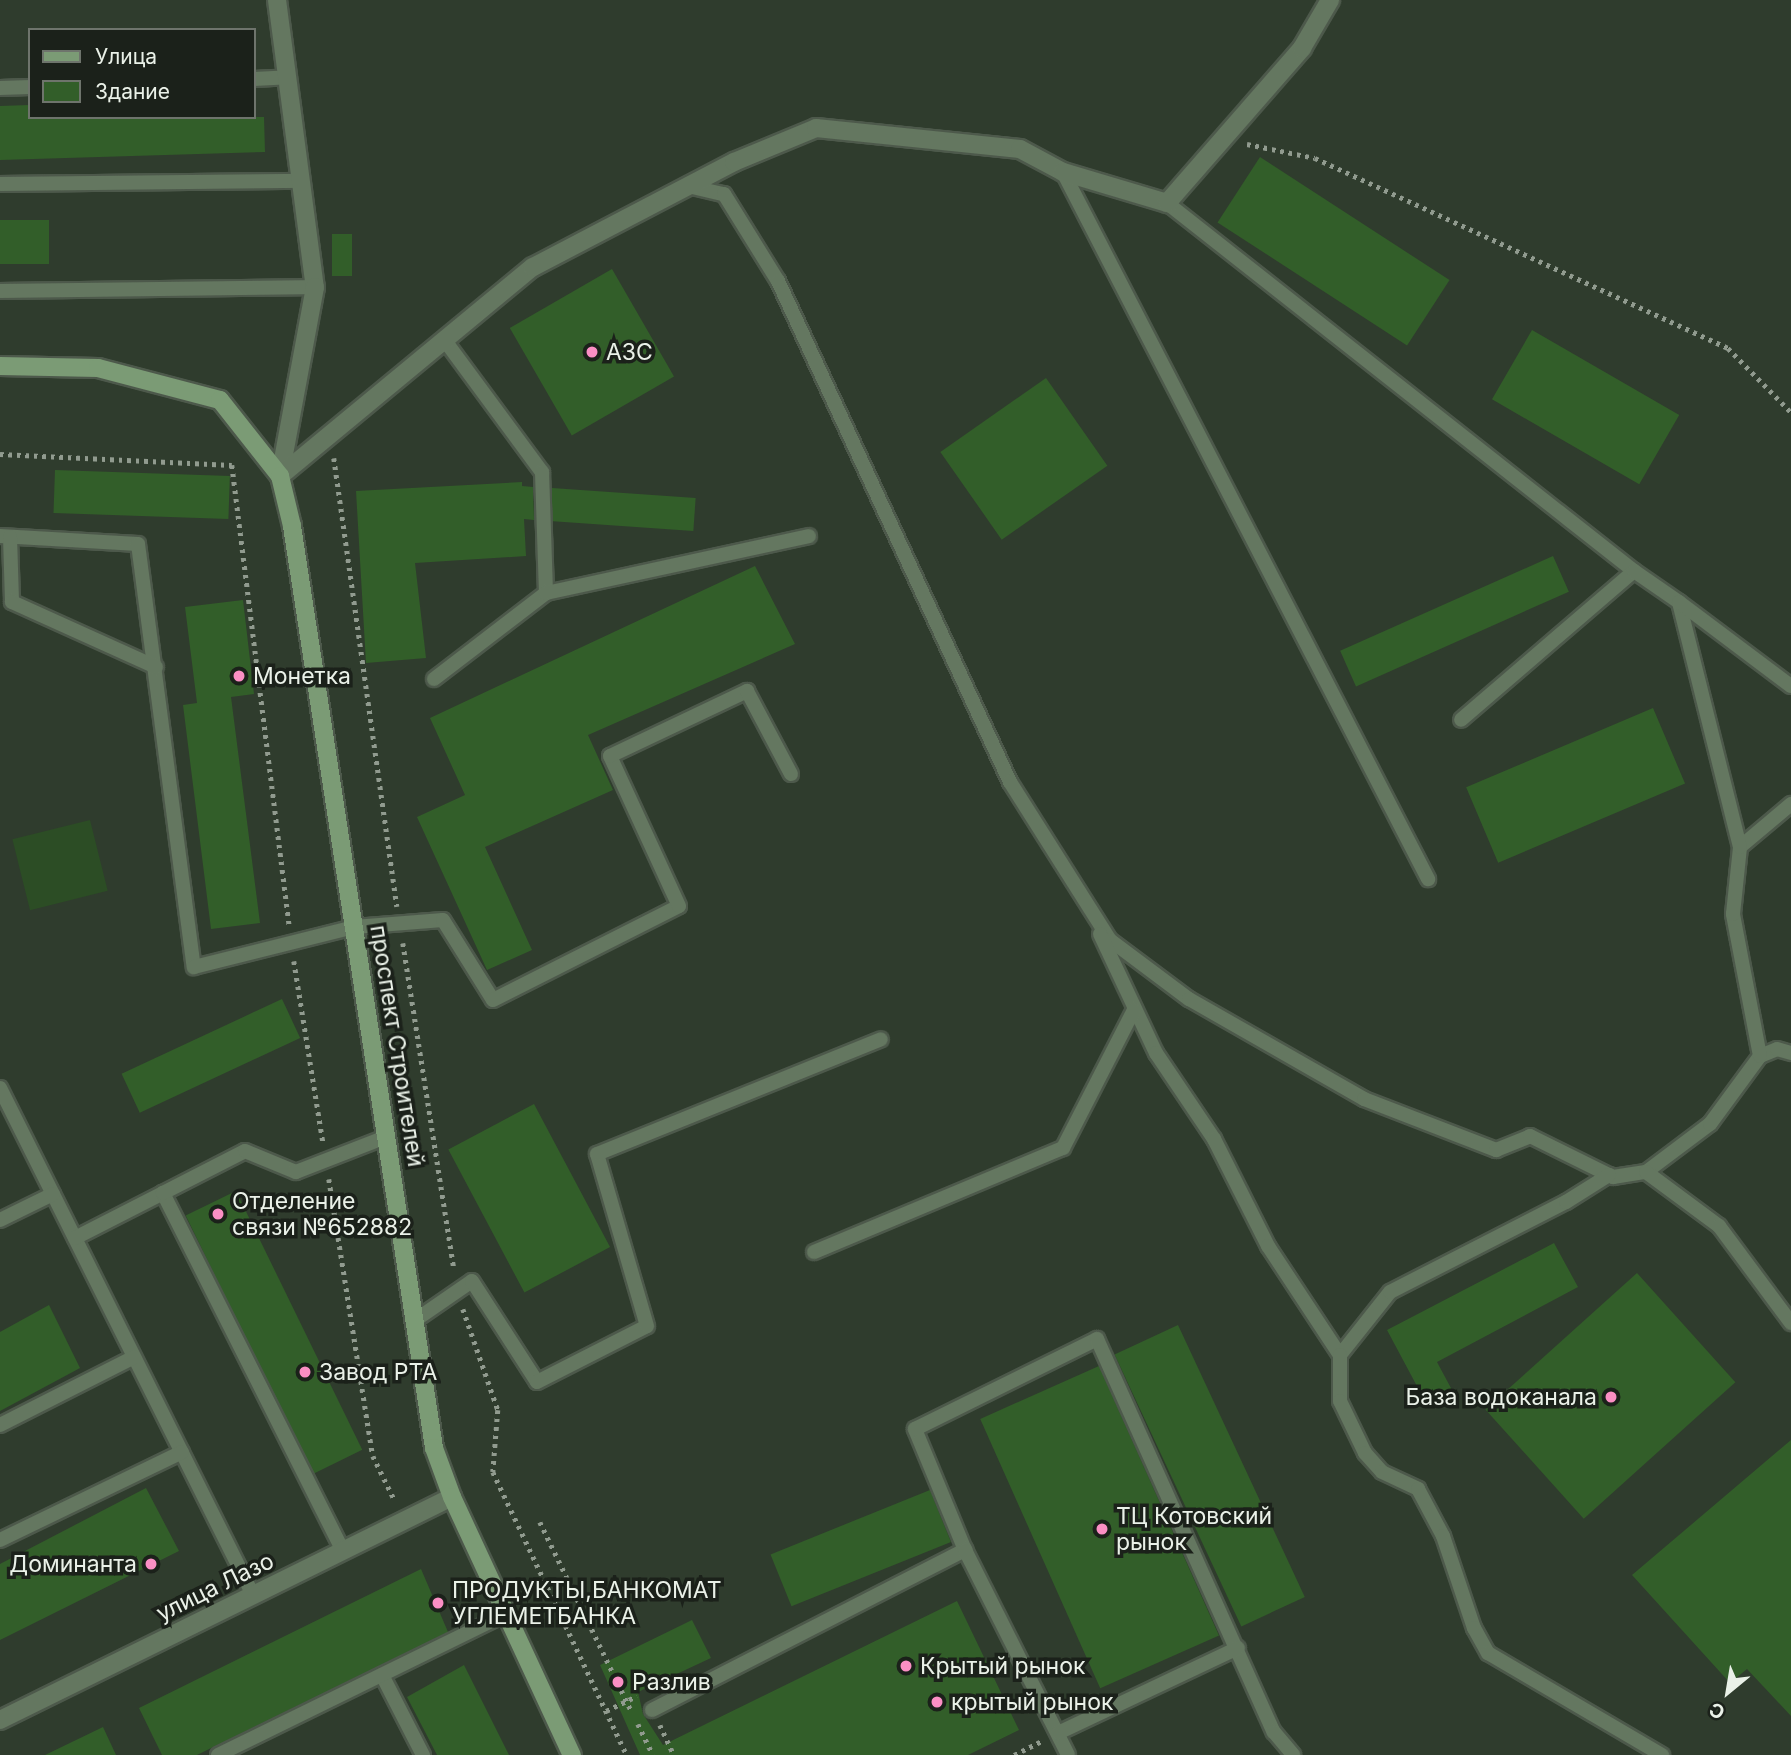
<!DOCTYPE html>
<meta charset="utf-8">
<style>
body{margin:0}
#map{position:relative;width:1791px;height:1755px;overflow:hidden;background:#2f3c2d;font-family:Inter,sans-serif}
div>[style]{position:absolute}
.green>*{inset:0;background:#2c4d25;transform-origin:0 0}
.building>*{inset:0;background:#325e29;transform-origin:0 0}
.path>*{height:4.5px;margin-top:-2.25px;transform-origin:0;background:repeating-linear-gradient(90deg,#919b8f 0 3.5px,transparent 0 8.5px)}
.roads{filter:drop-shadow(2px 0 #4d594b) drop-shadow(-2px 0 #4d594b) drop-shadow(0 2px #4d594b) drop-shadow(0 -2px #4d594b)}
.service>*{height:14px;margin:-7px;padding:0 7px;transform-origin:7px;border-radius:7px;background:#647760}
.minor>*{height:18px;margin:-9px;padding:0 9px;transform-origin:9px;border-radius:9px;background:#647760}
.tertiary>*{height:18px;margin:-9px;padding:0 9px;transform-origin:9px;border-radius:9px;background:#647760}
.secondary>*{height:18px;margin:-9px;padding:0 9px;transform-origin:9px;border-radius:9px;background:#7b9b75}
.dots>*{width:19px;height:19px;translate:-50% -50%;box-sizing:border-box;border:4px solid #1b211a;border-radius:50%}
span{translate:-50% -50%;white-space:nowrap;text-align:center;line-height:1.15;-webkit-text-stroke:7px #1b211a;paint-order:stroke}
.poi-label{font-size:23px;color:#eaf1e8}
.left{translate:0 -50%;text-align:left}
.right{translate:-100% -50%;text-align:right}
.street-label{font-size:23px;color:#eaf1e8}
.legend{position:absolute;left:28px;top:28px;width:228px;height:91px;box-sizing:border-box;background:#1b211a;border:2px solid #6e746c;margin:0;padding:9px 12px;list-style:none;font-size:21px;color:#eaf1e8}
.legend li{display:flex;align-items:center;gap:14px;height:35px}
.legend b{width:35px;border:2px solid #6e746c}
.north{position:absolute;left:1693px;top:1657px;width:70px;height:70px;-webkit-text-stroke:5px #1b211a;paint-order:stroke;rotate:210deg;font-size:19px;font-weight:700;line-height:28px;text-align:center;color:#eaf1e8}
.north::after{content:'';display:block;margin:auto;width:24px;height:32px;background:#eaf1e8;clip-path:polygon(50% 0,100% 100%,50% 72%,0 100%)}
</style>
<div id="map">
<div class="green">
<div style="left:90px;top:820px;width:73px;height:80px;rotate:76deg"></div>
</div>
<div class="building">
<div style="clip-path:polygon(30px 105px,30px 117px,264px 117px,265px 152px,0 160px,0 106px)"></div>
<div style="left:1260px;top:157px;width:226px;height:78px;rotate:33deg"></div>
<div style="left:0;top:220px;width:49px;height:44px"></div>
<div style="left:332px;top:234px;width:20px;height:42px"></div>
<div style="left:612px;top:269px;width:124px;height:118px;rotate:60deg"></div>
<div style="left:1532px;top:330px;width:170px;height:80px;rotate:30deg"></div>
<div style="left:1046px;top:378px;width:107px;height:129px;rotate:55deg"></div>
<div style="left:55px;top:470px;width:175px;height:43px;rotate:2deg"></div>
<div style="clip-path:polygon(522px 482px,522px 486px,533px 487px,534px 520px,524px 519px,526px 556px,415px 563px,426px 658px,366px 663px,356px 491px)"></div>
<div style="left:552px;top:488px;width:144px;height:33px;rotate:4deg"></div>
<div style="left:1553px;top:556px;width:39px;height:233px;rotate:66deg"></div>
<div style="clip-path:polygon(755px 566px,795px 644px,588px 735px,613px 790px,485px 847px,532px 950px,487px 970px,417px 817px,465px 795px,430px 718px)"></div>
<div style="clip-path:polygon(243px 600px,254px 694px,231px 697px,260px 923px,211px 929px,183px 705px,197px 703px,185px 607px)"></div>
<div style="left:1653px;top:708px;width:82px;height:203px;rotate:67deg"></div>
<div style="left:282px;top:999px;width:43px;height:177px;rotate:65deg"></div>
<div style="left:534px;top:1104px;width:162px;height:97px;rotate:62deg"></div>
<div style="left:236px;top:1191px;width:288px;height:56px;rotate:64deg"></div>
<div style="clip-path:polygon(1554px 1243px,1578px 1287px,1437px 1362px,1452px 1390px,1426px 1403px,1387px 1330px)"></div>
<div style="left:1637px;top:1273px;width:147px;height:204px;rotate:48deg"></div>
<div style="clip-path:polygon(49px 1305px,80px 1368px,0 1411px,0 1332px)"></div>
<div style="left:1178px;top:1325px;width:300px;height:70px;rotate:65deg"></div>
<div style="left:1099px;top:1366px;width:295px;height:130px;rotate:66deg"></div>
<div style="clip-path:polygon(1791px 1440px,1791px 1716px,1747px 1669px,1730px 1683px,1632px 1575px)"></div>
<div style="clip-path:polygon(146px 1488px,179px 1551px,0 1640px,0 1564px)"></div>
<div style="left:930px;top:1490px;width:56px;height:172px;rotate:68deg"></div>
<div style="clip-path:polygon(421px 1569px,448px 1632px,197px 1755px,162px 1755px,139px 1708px)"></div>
<div style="clip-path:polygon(957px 1601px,1019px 1730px,968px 1755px,640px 1755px,600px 1665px,692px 1620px,711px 1658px,638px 1692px,643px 1714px,663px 1745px)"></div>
<div style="clip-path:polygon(464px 1665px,509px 1755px,437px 1755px,407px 1697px)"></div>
<div style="clip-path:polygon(103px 1727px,116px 1755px,45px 1755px)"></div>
</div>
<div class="path">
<div style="left:1247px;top:144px;width:69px;rotate:11.6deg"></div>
<div style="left:1315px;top:158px;width:455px;rotate:24.7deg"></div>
<div style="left:1728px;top:348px;width:90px;rotate:45.5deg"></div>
<div style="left:0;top:454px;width:232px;rotate:2.7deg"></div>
<div style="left:232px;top:465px;width:464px;rotate:82.9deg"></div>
<div style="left:334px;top:458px;width:453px;rotate:82deg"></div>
<div style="left:403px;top:943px;width:331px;rotate:81.1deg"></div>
<div style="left:294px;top:961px;width:184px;rotate:80.9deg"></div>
<div style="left:329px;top:1179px;width:280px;rotate:81deg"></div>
<div style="left:373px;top:1456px;width:50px;rotate:63.9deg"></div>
<div style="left:463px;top:1309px;width:107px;rotate:70.9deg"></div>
<div style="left:498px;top:1410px;width:62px;rotate:94.6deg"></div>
<div style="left:493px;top:1472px;width:313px;rotate:64.7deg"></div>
<div style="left:540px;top:1522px;width:209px;rotate:64.2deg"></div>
<div style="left:606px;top:1711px;width:34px;rotate:-26deg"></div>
<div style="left:638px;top:1724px;width:34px;rotate:64deg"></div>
<div style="left:660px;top:1725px;width:33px;rotate:65deg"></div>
<div style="left:1014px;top:1755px;width:31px;rotate:-27deg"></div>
</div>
<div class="roads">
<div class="service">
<div style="left:254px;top:79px;width:34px;rotate:-3deg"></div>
<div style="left:0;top:88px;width:30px;rotate:-2deg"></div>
<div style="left:1063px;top:172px;width:796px;rotate:62.69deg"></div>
<div style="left:0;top:184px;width:301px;rotate:-0.6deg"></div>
<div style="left:688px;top:186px;width:37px;rotate:13deg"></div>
<div style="left:724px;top:194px;width:102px;rotate:58.2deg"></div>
<div style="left:778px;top:281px;width:552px;rotate:65.15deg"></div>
<div style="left:1010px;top:782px;width:187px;rotate:57.7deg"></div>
<div style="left:1110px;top:940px;width:99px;rotate:36.8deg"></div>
<div style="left:1189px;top:999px;width:202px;rotate:29.7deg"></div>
<div style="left:1364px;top:1099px;width:142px;rotate:21.1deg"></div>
<div style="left:1496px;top:1150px;width:37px;rotate:-22deg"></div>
<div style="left:1530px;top:1136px;width:93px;rotate:26.3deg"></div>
<div style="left:1613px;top:1177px;width:33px;rotate:-9deg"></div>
<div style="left:1646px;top:1172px;width:80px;rotate:-36.9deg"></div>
<div style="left:1710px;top:1124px;width:84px;rotate:-53.7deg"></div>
<div style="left:1760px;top:1056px;width:18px;rotate:-22deg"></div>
<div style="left:1777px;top:1049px;width:15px;rotate:16deg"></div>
<div style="left:1167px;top:203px;width:595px;rotate:38.24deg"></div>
<div style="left:1634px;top:571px;width:228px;rotate:139.3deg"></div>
<div style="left:0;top:291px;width:315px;rotate:-0.7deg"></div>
<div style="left:446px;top:342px;width:162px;rotate:53.6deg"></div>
<div style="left:542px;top:472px;width:121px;rotate:88.1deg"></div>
<div style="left:0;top:536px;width:138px;rotate:3.3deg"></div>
<div style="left:138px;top:544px;width:427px;rotate:82.5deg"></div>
<div style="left:194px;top:967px;width:165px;rotate:-14deg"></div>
<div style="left:354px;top:927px;width:89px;rotate:-4.5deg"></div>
<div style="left:443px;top:920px;width:94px;rotate:58deg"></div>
<div style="left:493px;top:1000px;width:208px;rotate:-26.8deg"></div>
<div style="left:679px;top:906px;width:165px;rotate:-114.7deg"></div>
<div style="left:610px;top:756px;width:152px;rotate:-25.4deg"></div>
<div style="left:747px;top:691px;width:94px;rotate:62.1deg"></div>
<div style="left:10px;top:537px;width:65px;rotate:88.2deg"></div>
<div style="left:12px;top:602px;width:158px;rotate:24.3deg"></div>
<div style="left:1634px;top:571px;width:55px;rotate:34.6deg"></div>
<div style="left:434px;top:679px;width:141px;rotate:-37.5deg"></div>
<div style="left:546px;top:593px;width:269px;rotate:-12.2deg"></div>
<div style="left:1740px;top:847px;width:67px;rotate:-40.1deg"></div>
<div style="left:1100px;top:934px;width:132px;rotate:64.8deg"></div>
<div style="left:1156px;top:1053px;width:104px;rotate:56deg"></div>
<div style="left:1214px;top:1139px;width:120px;rotate:63.2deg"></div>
<div style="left:1268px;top:1246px;width:131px;rotate:56.6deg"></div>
<div style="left:1340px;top:1355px;width:80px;rotate:-51.6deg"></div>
<div style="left:1390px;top:1292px;width:198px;rotate:-27.1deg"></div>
<div style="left:1566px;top:1202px;width:51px;rotate:-32.1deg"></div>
<div style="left:1760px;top:1056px;width:145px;rotate:-100.8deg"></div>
<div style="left:1733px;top:914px;width:67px;rotate:-84deg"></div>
<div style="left:1740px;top:847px;width:252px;rotate:-104deg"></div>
<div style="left:1679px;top:602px;width:140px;rotate:36.9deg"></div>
<div style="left:0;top:1088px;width:567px;rotate:63.48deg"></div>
<div style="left:1646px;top:1172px;width:91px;rotate:36.5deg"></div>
<div style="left:1719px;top:1226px;width:121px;rotate:53.4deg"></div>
<div style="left:0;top:1220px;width:59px;rotate:-26.1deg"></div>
<div style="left:75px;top:1238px;width:99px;rotate:-27.1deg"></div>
<div style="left:814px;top:1252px;width:270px;rotate:-22.7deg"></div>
<div style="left:1063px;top:1148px;width:155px;rotate:-62.8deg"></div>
<div style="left:414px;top:1321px;width:70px;rotate:-34.6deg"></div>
<div style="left:472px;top:1281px;width:120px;rotate:57.2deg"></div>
<div style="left:537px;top:1382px;width:123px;rotate:-27deg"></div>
<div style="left:647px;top:1326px;width:179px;rotate:-106.2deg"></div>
<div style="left:597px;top:1154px;width:306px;rotate:-22deg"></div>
<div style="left:1340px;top:1355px;width:46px;rotate:90deg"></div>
<div style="left:1340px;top:1401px;width:58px;rotate:64.3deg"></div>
<div style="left:1365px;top:1453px;width:25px;rotate:48deg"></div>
<div style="left:1382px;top:1472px;width:40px;rotate:25deg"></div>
<div style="left:1418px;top:1489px;width:53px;rotate:62deg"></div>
<div style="left:1443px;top:1536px;width:97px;rotate:71.4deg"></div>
<div style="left:1474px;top:1628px;width:29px;rotate:61deg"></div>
<div style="left:1488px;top:1653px;width:202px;rotate:30.4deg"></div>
<div style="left:0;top:1425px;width:150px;rotate:-26.9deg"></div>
<div style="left:0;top:1540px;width:202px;rotate:-25.8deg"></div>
<div style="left:965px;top:1550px;width:131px;rotate:-112.5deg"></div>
<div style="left:915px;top:1429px;width:203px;rotate:-26.3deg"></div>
<div style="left:1097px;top:1339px;width:431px;rotate:65.8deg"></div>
<div style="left:1274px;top:1732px;width:30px;rotate:50deg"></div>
<div style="left:343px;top:1551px;width:401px;rotate:-116.7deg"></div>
<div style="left:163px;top:1193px;width:92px;rotate:-27.1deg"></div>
<div style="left:245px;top:1151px;width:55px;rotate:22.4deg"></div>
<div style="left:296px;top:1172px;width:97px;rotate:-21.3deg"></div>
<div style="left:382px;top:1675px;width:90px;rotate:62.9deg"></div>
<div style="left:652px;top:1710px;width:352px;rotate:-27.1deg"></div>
<div style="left:965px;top:1550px;width:229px;rotate:63.3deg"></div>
<div style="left:1058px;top:1733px;width:199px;rotate:-25.3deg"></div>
<div style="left:218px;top:1755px;width:321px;rotate:-26.1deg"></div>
</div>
<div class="minor">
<div style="left:277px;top:0;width:290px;rotate:82.5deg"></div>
<div style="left:315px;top:287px;width:192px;rotate:100.5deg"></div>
<div style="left:280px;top:476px;width:328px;rotate:-39.6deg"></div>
<div style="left:533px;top:267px;width:227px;rotate:-27.6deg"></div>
<div style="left:734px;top:162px;width:89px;rotate:-22.5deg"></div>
<div style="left:816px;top:128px;width:205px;rotate:5.9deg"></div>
<div style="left:1020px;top:149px;width:49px;rotate:28.1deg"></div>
<div style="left:1063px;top:172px;width:109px;rotate:16.6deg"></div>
<div style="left:1167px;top:203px;width:206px;rotate:-48.9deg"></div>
<div style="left:1302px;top:48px;width:56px;rotate:-59.7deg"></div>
</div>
<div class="tertiary">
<div style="left:0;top:1720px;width:504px;rotate:-26.26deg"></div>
</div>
<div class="secondary">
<div style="left:0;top:366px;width:98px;rotate:1.2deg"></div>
<div style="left:98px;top:368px;width:126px;rotate:14.7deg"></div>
<div style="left:220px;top:400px;width:97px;rotate:51.7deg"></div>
<div style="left:280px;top:476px;width:51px;rotate:76.5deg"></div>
<div style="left:292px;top:526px;width:933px;rotate:81.24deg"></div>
<div style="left:434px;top:1448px;width:52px;rotate:69.8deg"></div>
<div style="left:452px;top:1497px;width:285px;rotate:65.1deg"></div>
</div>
</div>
<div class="dots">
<div style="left:592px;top:352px;background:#fb8fc4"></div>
<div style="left:239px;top:676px;background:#fb8fc4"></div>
<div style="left:218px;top:1214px;background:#fb8fc4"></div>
<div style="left:305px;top:1372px;background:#fb8fc4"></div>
<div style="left:1611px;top:1397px;background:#fb8fc4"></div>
<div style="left:1102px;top:1529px;background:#fb8fc4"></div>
<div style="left:151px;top:1564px;background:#fb8fc4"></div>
<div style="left:438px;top:1603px;background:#fb8fc4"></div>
<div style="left:906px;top:1666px;background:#fb8fc4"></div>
<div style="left:618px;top:1682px;background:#fb8fc4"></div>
<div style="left:937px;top:1702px;background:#fb8fc4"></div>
</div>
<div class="poi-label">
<span class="left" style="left:606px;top:352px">АЗС</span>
<span class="left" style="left:253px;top:676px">Монетка</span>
<span class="left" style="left:232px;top:1214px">Отделение<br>связи №652882</span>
<span class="left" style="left:319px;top:1372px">Завод РТА</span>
<span class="right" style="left:1597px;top:1397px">База водоканала</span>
<span class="left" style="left:1116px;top:1529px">ТЦ Котовский<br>рынок</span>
<span class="right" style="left:137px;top:1564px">Доминанта</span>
<span class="left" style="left:452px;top:1603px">ПРОДУКТЫ,БАНКОМАТ<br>УГЛЕМЕТБАНКА</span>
<span class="left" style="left:920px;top:1666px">Крытый рынок</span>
<span class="left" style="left:632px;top:1682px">Разлив</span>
<span class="left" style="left:951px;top:1702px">крытый рынок</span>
</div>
<div class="street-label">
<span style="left:397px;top:1046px;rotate:81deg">проспект Строителей</span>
<span style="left:215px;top:1587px;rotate:-26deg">улица Лазо</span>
</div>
<ul class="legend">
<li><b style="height:9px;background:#7b9b75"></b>Улица</li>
<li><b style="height:19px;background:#325e29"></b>Здание</li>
</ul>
<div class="north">С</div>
</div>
